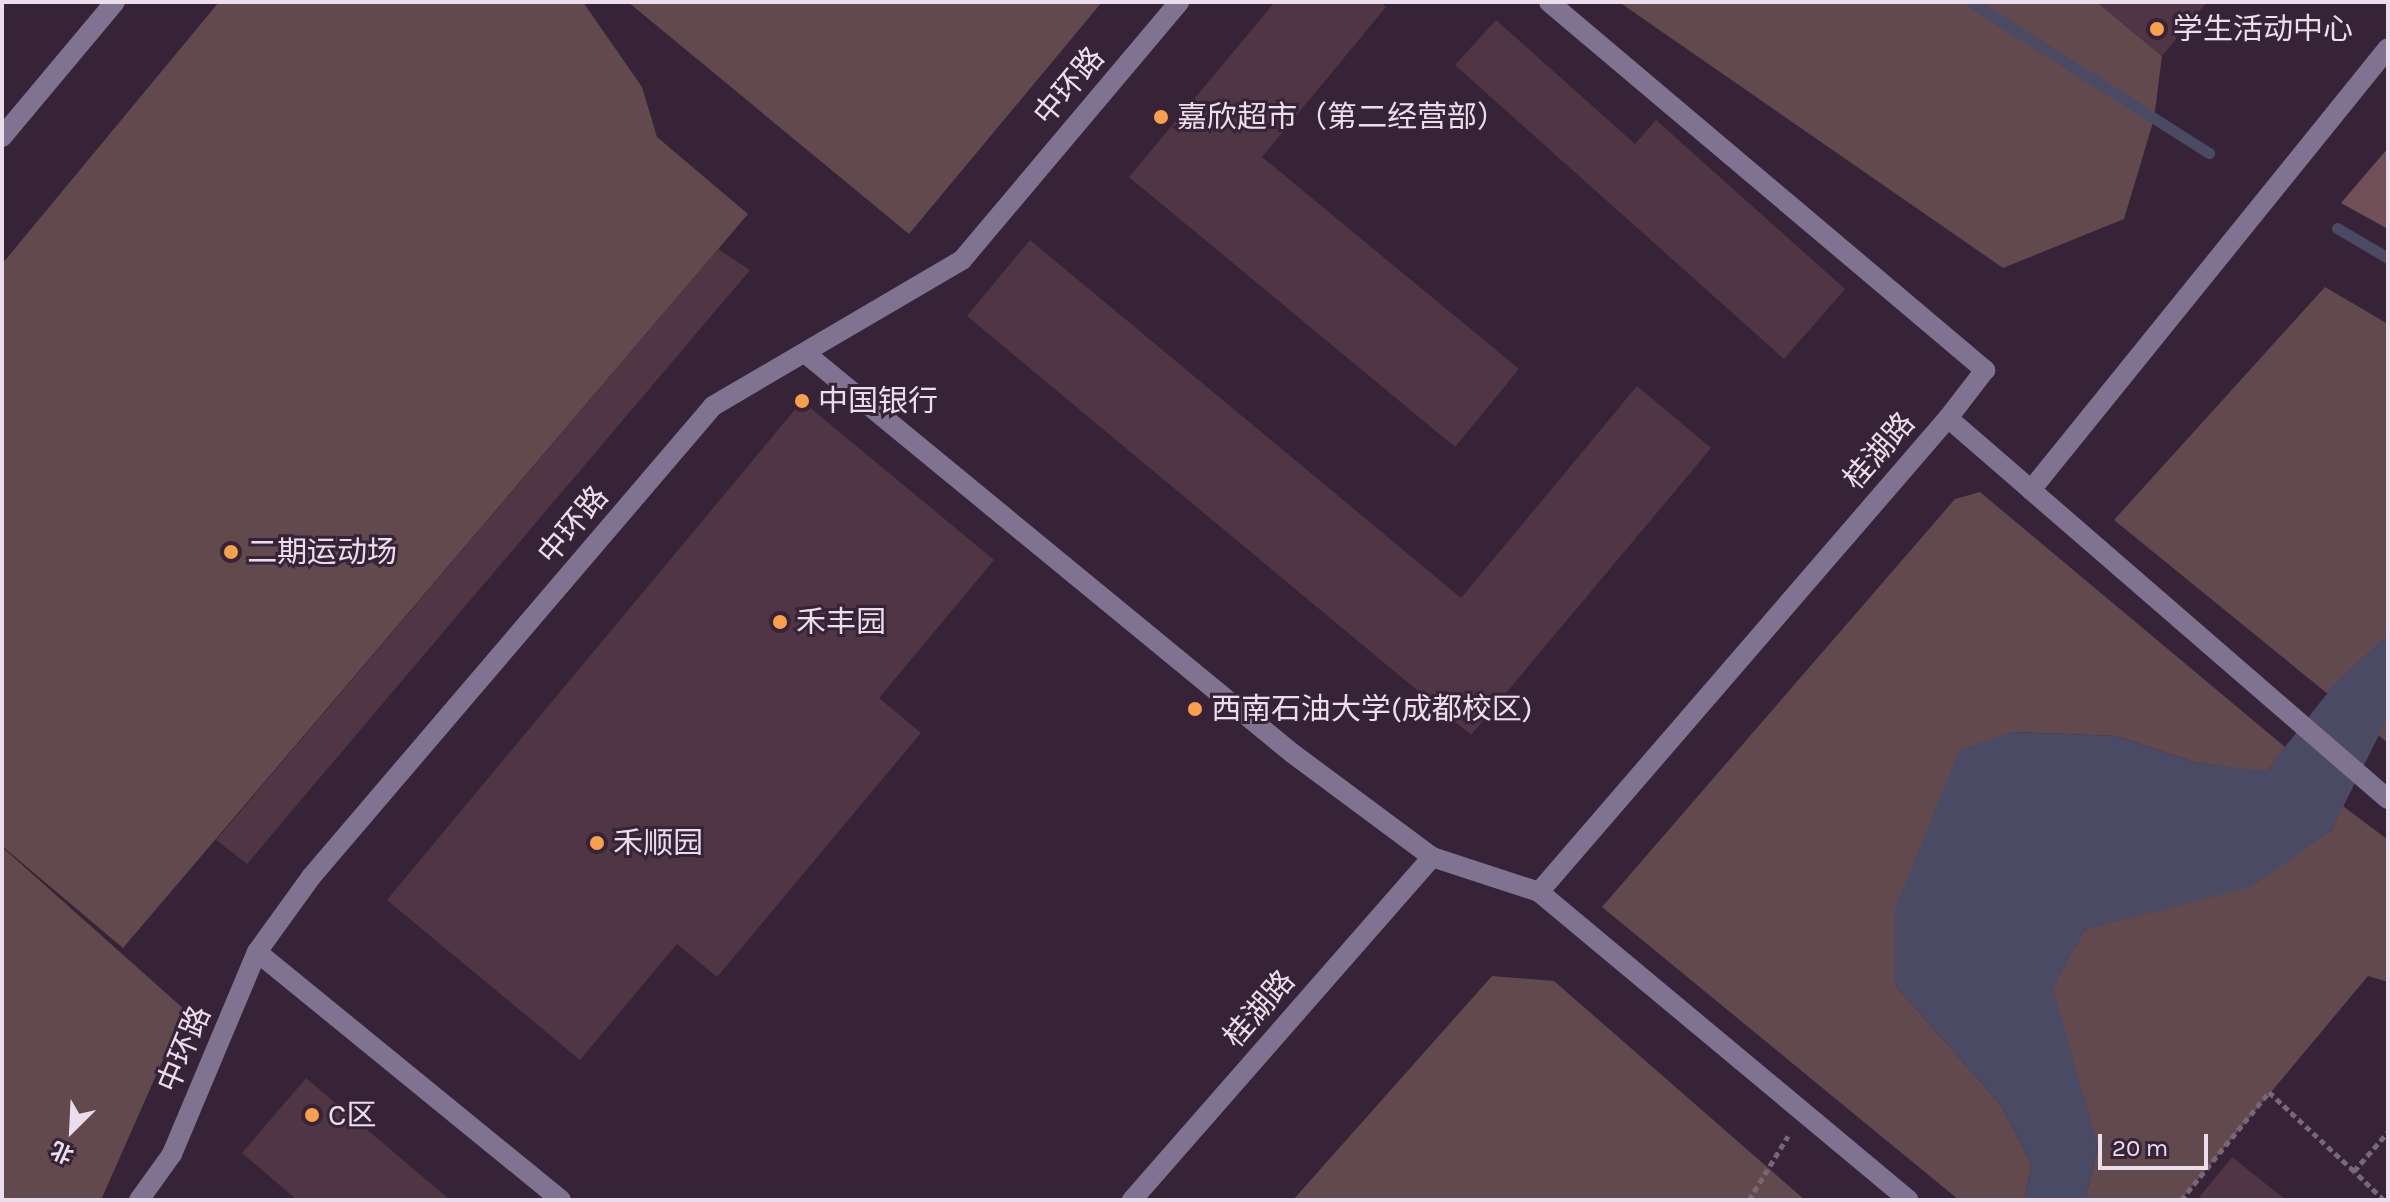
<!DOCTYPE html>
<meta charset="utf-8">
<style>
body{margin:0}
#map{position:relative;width:2390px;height:1202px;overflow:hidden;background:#372338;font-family:Karla,"Noto Sans SC",sans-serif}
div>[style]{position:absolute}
.green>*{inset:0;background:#61494e}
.forest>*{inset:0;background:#704f57}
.water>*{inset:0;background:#4b4a65}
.stream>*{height:11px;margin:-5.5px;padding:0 5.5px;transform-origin:5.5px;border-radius:5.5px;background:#4b4a65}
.building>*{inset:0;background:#503544}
.path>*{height:5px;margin-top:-2.5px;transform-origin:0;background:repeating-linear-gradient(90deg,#786679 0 6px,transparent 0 10px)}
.minor>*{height:20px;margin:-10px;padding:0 10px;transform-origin:10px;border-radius:10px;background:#807391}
.dots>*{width:22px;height:22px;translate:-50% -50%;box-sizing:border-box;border:4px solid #372338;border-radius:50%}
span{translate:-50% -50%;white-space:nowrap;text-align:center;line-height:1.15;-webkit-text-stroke:6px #372338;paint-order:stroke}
.poi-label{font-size:30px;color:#ebddeb}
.left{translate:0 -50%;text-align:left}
.street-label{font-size:30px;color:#ebddeb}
.frame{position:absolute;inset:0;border:4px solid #ebddeb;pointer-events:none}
.north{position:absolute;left:32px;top:1090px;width:80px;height:80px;-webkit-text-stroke:6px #372338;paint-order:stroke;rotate:204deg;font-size:22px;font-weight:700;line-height:32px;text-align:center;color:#ebddeb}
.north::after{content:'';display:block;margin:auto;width:28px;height:36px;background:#ebddeb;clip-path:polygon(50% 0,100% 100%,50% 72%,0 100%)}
.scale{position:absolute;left:2098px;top:1134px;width:110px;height:36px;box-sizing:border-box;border:4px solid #ebddeb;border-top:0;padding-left:10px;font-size:24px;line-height:28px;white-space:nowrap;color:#ebddeb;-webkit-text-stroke:6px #372338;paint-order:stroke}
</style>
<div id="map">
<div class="green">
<div style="clip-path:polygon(219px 2px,583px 2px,642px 87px,657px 137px,748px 214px,123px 948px,2px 846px,2px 264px)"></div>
<div style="clip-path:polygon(628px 2px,1102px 2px,909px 234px)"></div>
<div style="clip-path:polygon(1619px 2px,2097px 2px,2162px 56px,2154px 119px,2124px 219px,2003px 268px)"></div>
<div style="clip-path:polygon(2325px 287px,2388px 324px,2388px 743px,2114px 520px)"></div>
<div style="clip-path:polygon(1980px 492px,2285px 747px,2266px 772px,2197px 763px,2117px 736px,2011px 732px,1895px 985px,2001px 1105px,2032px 1165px,2024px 1200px,1959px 1200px,1602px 907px,1955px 499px)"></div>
<div style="clip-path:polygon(2343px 806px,2388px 840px,2388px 982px,2368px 976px,2181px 1200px,2085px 1200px,2098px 1148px,2052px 988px,2085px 929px,2331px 831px)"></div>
<div style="clip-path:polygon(2px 847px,185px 1010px,101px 1200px,2px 1200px)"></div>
<div style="clip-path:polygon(1492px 976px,1554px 981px,1805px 1200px,1293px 1200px)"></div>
</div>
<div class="forest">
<div style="clip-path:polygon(2388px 148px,2388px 229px,2341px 203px)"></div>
</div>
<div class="water">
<div style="clip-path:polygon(2388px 634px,2388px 717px,2331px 831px,2251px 887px,2085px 929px,2053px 988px,2098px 1148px,2085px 1200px,2024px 1200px,2032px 1165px,2001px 1105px,1895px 985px,1895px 909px,1959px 751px,2011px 732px,2117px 736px,2197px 763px,2266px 771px,2337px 681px)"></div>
</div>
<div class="stream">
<div style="left:1971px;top:2px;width:282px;rotate:32.4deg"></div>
<div style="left:2337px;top:228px;width:59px;rotate:30.5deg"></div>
</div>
<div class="building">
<div style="clip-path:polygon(1275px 2px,1380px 2px,1386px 7px,1262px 157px,1519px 369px,1455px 447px,1129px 177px)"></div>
<div style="clip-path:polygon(2097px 2px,2207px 2px,2162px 56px)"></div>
<div style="clip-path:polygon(1496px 20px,1635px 144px,1656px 120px,1845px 289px,1784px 359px,1455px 65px)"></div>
<div style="clip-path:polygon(1030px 240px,1461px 598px,1637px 386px,1711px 448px,1471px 735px,967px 316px)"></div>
<div style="clip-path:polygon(718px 249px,750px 270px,301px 800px,247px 864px,216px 840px)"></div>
<div style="clip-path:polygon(802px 401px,994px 560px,879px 698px,921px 733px,717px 977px,677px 944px,580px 1060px,387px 900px)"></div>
<div style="clip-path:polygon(306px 1078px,450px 1200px,297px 1200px,242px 1153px)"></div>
<div style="clip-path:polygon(2232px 1157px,2286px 1200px,2197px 1200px)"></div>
</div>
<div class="path">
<div style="left:1749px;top:1200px;width:75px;rotate:-58.6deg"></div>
<div style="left:2181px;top:1200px;width:139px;rotate:-50.8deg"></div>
<div style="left:2269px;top:1092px;width:116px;rotate:42.9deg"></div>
<div style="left:2384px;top:1200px;width:42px;rotate:-136deg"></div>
<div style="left:2354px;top:1171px;width:52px;rotate:-48.9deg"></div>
</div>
<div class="minor">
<div style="left:1549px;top:2px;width:571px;rotate:40.17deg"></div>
<div style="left:1985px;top:370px;width:61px;rotate:127.6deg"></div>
<div style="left:2px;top:137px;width:176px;rotate:-50.1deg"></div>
<div style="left:805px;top:353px;width:630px;rotate:39.4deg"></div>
<div style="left:1292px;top:753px;width:174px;rotate:36.6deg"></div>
<div style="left:1432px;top:857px;width:113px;rotate:18.1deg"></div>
<div style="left:1539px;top:892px;width:481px;rotate:39.8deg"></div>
<div style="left:2031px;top:490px;width:472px;rotate:40.9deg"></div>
<div style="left:1539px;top:892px;width:626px;rotate:-49.21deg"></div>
<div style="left:1948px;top:418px;width:110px;rotate:40.9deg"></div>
<div style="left:2031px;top:490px;width:568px;rotate:-51.07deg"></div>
<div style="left:257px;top:952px;width:392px;rotate:39.2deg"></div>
<div style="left:139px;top:1200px;width:57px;rotate:-54.3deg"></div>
<div style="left:172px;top:1154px;width:219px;rotate:-67.2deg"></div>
<div style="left:257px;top:952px;width:92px;rotate:-54.2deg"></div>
<div style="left:311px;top:877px;width:619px;rotate:-49.52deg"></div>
<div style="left:713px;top:406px;width:289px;rotate:-30.4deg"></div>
<div style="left:962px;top:260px;width:337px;rotate:-49.9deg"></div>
<div style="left:1132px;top:1200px;width:456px;rotate:-48.8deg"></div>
</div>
<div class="dots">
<div style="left:2157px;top:29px;background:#f8a14a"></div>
<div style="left:1161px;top:117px;background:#f8a14a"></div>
<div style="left:802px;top:401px;background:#f8a14a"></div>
<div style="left:231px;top:552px;background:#f8a14a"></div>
<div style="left:780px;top:622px;background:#f8a14a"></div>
<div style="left:1195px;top:709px;background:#f8a14a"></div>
<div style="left:597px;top:843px;background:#f8a14a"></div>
<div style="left:312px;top:1115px;background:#f8a14a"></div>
</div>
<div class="poi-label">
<span class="left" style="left:2173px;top:29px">学生活动中心</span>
<span class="left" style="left:1177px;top:117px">嘉欣超市（第二经营部）</span>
<span class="left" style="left:818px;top:401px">中国银行</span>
<span class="left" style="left:247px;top:552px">二期运动场</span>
<span class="left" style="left:796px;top:622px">禾丰园</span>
<span class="left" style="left:1211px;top:709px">西南石油大学(成都校区)</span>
<span class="left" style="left:613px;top:843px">禾顺园</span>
<span class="left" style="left:328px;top:1115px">C区</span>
</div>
<div class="street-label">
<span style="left:1069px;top:86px;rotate:-50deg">中环路</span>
<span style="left:1879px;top:451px;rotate:-49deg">桂湖路</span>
<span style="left:573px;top:525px;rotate:-50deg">中环路</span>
<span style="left:1259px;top:1009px;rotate:-49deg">桂湖路</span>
<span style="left:184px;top:1049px;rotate:-67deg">中环路</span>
</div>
<div class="frame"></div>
<div class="north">北</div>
<div class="scale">20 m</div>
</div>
